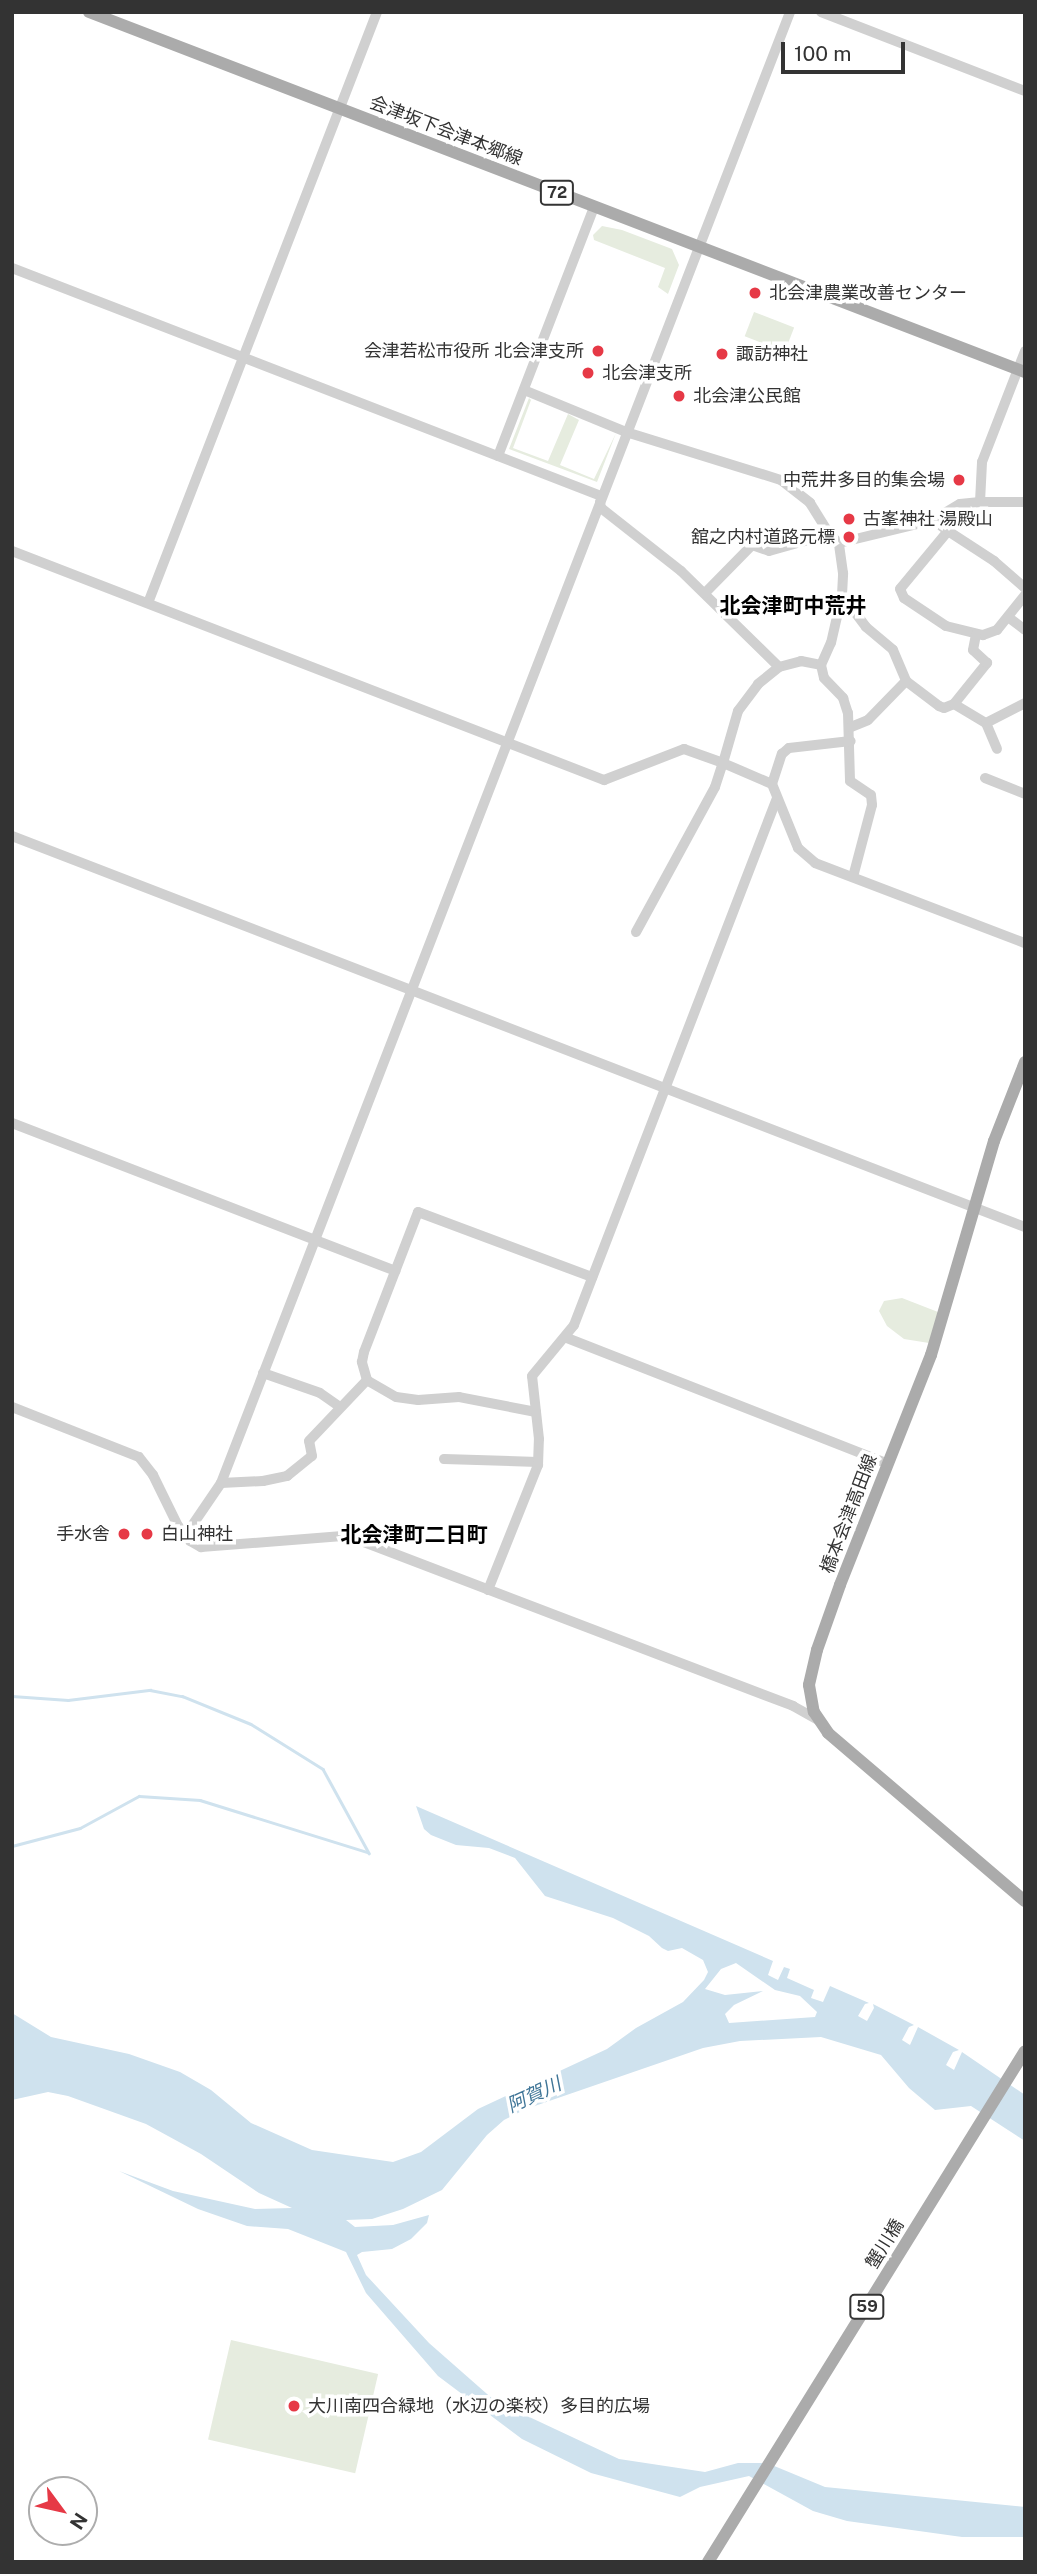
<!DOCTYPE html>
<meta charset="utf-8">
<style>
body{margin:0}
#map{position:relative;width:1037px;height:2574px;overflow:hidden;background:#fff;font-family:"Public Sans","Noto Sans JP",sans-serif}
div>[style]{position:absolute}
.green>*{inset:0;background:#e6ecdf;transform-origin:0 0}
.water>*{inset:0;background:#cfe2ee}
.stream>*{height:2.5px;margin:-1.25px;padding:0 1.25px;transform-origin:1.25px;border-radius:1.25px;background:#cfe2ee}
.minor>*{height:10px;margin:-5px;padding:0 5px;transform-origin:5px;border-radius:5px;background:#d0d0d0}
.major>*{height:12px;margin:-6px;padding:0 6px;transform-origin:6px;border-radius:6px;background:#ababab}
.dots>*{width:19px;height:19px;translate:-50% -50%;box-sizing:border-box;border:4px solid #fff;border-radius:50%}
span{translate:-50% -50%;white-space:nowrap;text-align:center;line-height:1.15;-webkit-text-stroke:7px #fff;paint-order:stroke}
.shield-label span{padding:2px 5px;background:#fff;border:2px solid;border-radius:5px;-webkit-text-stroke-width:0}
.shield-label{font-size:16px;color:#333;font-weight:700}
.street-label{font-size:18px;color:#333}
.poi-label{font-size:18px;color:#333}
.left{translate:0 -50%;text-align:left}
.right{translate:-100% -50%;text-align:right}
.water-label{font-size:19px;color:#3f7597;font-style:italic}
.quarter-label{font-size:21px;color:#000;font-weight:700}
.frame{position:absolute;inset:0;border:14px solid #333;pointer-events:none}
.north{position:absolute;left:28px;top:2476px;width:70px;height:70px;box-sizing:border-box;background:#fff;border:2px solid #adadad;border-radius:50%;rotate:123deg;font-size:19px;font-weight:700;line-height:28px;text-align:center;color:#333}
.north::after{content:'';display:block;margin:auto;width:24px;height:32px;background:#e63946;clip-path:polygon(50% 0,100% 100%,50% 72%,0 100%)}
.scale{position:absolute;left:781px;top:42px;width:124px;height:32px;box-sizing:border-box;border:4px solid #333;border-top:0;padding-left:9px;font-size:21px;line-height:24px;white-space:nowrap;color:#333;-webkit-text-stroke:5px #fff;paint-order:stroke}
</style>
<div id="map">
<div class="green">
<div style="clip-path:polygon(602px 226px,622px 230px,672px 249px,679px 265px,668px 294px,658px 287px,665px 268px,594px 240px,593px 235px)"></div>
<div style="left:754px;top:312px;width:43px;height:26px;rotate:21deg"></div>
<div style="clip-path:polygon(529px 398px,531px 400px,513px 448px,548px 461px,568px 414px,579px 420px,560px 465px,594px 479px,616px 433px,597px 482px,509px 449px)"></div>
<div style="clip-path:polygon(902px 1298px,938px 1312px,929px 1343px,904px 1339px,887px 1326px,879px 1311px,884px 1301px)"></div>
<div style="left:231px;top:2340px;width:151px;height:102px;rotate:13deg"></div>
</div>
<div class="water">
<div style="clip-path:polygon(evenodd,416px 1806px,773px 1961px,768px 1975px,778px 1980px,784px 1967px,790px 1969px,787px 1978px,814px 1990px,811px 1998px,823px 2002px,830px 1986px,869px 2003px,865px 2004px,858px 2016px,867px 2021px,874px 2008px,873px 2004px,914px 2025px,909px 2027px,902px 2040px,910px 2045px,918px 2027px,959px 2050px,953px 2052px,946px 2065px,954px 2070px,962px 2052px,1025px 2095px,1025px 2141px,971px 2106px,935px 2110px,909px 2088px,881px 2055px,821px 2037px,740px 2041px,703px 2048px,526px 2109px,504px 2120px,487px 2135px,442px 2190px,403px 2209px,372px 2219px,346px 2220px,355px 2227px,393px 2225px,429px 2215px,427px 2223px,411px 2239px,392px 2249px,362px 2252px,357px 2255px,366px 2275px,429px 2343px,495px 2401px,619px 2459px,705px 2472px,738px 2463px,767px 2463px,825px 2487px,1025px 2507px,1025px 2537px,962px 2537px,847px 2521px,813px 2511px,749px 2476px,700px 2487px,680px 2497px,591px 2473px,522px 2439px,438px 2376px,366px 2293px,346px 2252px,288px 2229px,247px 2226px,198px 2209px,119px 2171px,173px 2191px,255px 2209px,292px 2208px,259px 2193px,201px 2154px,146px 2124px,68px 2096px,48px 2092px,12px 2100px,12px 2013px,51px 2037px,129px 2054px,180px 2072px,211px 2090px,251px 2123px,312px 2150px,393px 2162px,421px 2152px,478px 2109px,607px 2049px,636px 2028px,683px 2002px,704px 1980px,708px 1972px,703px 1960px,682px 1948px,668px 1951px,662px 1948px,649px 1936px,613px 1918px,545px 1896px,515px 1858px,489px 1848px,456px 1845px,431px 1835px,424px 1829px,416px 1806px,736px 1963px,775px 1990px,800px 1996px,817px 2012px,815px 2017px,729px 2023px,725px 2014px,734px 2005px,763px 1991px,725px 1995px,705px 1989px,721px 1969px,736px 1963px)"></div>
</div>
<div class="stream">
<div style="left:12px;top:1696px;width:56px;rotate:4.1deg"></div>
<div style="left:68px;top:1700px;width:83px;rotate:-7deg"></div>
<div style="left:150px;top:1690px;width:33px;rotate:11deg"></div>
<div style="left:182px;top:1696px;width:74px;rotate:22.1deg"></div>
<div style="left:251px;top:1724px;width:85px;rotate:32deg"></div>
<div style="left:323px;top:1769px;width:96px;rotate:61.3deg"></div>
<div style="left:12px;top:1846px;width:70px;rotate:-14.8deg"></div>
<div style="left:80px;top:1828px;width:67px;rotate:-28.5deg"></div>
<div style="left:139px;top:1796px;width:61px;rotate:3.8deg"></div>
<div style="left:200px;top:1800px;width:175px;rotate:17.3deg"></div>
</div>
<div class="minor">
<div style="left:821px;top:12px;width:219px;rotate:21.2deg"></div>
<div style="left:12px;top:268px;width:632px;rotate:21.16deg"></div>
<div style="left:524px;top:390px;width:110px;rotate:22.4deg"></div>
<div style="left:626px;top:432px;width:162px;rotate:17.2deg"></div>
<div style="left:781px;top:480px;width:37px;rotate:38deg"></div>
<div style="left:810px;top:503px;width:36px;rotate:58deg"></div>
<div style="left:829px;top:534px;width:13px;rotate:42deg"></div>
<div style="left:839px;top:543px;width:97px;rotate:-13.7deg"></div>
<div style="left:933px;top:520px;width:31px;rotate:-31deg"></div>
<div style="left:960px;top:504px;width:20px;rotate:-6deg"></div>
<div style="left:980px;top:502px;width:40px;rotate:-87.1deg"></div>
<div style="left:982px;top:462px;width:119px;rotate:-68.8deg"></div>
<div style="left:498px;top:456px;width:267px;rotate:-68.9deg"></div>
<div style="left:600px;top:502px;width:6px;rotate:81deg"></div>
<div style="left:601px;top:508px;width:102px;rotate:38.2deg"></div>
<div style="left:681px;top:571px;width:137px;rotate:44.4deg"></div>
<div style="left:779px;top:667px;width:23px;rotate:-15deg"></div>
<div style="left:801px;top:661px;width:20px;rotate:11deg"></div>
<div style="left:821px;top:665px;width:24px;rotate:-66deg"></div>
<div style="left:831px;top:643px;width:49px;rotate:-77.1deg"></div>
<div style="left:842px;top:595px;width:22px;rotate:-87deg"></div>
<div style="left:843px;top:573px;width:30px;rotate:-98deg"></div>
<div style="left:980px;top:502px;width:45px"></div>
<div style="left:933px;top:520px;width:19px;rotate:36deg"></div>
<div style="left:948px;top:531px;width:75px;rotate:129.6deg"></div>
<div style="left:900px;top:589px;width:10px;rotate:66deg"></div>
<div style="left:904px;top:598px;width:50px;rotate:33.7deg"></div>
<div style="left:946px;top:626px;width:38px;rotate:14deg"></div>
<div style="left:983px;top:635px;width:15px;rotate:-20deg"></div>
<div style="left:997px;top:630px;width:45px;rotate:-51.3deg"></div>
<div style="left:948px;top:531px;width:55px;rotate:33.1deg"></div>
<div style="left:994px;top:561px;width:41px;rotate:41.1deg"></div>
<div style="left:12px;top:551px;width:635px;rotate:21.15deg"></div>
<div style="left:604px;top:780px;width:86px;rotate:-21.2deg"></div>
<div style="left:684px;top:749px;width:41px;rotate:19.7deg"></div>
<div style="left:723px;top:763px;width:54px;rotate:-73.9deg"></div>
<div style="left:738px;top:711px;width:34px;rotate:-53deg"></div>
<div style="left:758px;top:684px;width:27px;rotate:-39deg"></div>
<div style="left:705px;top:593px;width:67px;rotate:-45.6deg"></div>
<div style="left:752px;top:545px;width:18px;rotate:19deg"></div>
<div style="left:769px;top:551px;width:62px;rotate:-15.8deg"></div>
<div style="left:842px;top:595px;width:40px;rotate:53deg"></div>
<div style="left:866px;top:627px;width:35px;rotate:40deg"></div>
<div style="left:893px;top:650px;width:34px;rotate:67deg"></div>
<div style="left:906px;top:681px;width:41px;rotate:37.1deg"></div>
<div style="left:939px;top:706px;width:5px;rotate:22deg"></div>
<div style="left:944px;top:708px;width:11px;rotate:-22deg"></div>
<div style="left:954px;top:704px;width:37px;rotate:31deg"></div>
<div style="left:986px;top:723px;width:28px;rotate:67deg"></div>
<div style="left:148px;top:603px;width:634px;rotate:-68.82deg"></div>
<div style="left:1008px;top:617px;width:21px;rotate:37deg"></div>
<div style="left:821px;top:665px;width:13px;rotate:77deg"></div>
<div style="left:824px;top:678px;width:28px;rotate:46deg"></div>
<div style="left:843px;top:698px;width:16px;rotate:72deg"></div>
<div style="left:848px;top:713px;width:68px;rotate:88.3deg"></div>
<div style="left:850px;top:781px;width:25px;rotate:34deg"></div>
<div style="left:871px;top:795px;width:10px;rotate:84deg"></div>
<div style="left:872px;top:805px;width:74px;rotate:104.8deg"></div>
<div style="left:954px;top:704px;width:53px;rotate:-51.2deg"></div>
<div style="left:987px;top:663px;width:19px;rotate:-137deg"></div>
<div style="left:973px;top:650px;width:16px;rotate:-79deg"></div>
<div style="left:986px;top:723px;width:44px;rotate:-27.1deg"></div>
<div style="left:851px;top:727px;width:18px;rotate:-22deg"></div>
<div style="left:868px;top:720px;width:54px;rotate:-45.7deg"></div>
<div style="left:985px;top:778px;width:43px;rotate:21.8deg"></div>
<div style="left:772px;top:784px;width:32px;rotate:-72deg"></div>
<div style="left:782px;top:754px;width:9px;rotate:-41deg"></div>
<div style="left:789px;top:748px;width:62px;rotate:-6.4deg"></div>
<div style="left:12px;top:836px;width:1086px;rotate:21.11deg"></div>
<div style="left:636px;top:932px;width:165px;rotate:-61.4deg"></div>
<div style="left:715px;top:787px;width:25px;rotate:-72deg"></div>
<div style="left:723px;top:763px;width:53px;rotate:23.2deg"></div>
<div style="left:772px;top:784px;width:69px;rotate:67.9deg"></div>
<div style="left:798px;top:848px;width:23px;rotate:41deg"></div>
<div style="left:815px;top:863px;width:225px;rotate:20.9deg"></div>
<div style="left:12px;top:1123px;width:411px;rotate:21.1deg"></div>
<div style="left:567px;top:1338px;width:345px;rotate:21.4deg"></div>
<div style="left:263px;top:1373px;width:60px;rotate:19.3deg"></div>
<div style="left:320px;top:1393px;width:24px;rotate:35deg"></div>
<div style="left:12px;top:1407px;width:136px;rotate:21.5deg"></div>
<div style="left:139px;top:1457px;width:23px;rotate:52deg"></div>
<div style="left:153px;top:1475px;width:57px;rotate:63.9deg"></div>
<div style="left:178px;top:1526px;width:19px;rotate:51deg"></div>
<div style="left:190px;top:1541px;width:13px;rotate:29deg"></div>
<div style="left:201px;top:1547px;width:142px;rotate:-4.4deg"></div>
<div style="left:343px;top:1536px;width:13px;rotate:13deg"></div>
<div style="left:356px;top:1539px;width:468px;rotate:20.9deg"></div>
<div style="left:793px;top:1706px;width:29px;rotate:29deg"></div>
<div style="left:536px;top:1412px;width:78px;rotate:-169deg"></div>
<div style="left:459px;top:1397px;width:41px;rotate:175.8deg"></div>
<div style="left:418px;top:1400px;width:22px;rotate:-172deg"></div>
<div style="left:396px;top:1397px;width:34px;rotate:-150deg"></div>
<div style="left:367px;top:1380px;width:19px;rotate:-106deg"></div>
<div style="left:362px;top:1362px;width:10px;rotate:-79deg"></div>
<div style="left:364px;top:1352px;width:150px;rotate:-68.9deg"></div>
<div style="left:418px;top:1212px;width:186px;rotate:20.5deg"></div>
<div style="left:444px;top:1459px;width:94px;rotate:1.8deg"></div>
<div style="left:221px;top:1483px;width:42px;rotate:-2.7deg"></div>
<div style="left:263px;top:1481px;width:25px;rotate:-12deg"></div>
<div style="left:287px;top:1476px;width:32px;rotate:-39deg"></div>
<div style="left:312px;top:1456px;width:15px;rotate:-101deg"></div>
<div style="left:309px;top:1441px;width:84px;rotate:-46.4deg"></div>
<div style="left:185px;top:1536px;width:64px;rotate:-55.8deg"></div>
<div style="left:221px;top:1483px;width:1577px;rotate:-68.85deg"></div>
<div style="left:488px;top:1590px;width:135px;rotate:-68.2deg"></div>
<div style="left:538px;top:1465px;width:26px;rotate:-88deg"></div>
<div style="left:539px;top:1439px;width:63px;rotate:-96.3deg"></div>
<div style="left:532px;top:1376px;width:66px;rotate:-50.5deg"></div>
<div style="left:574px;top:1325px;width:565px;rotate:-68.93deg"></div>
</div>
<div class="major">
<div style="left:89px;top:12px;width:1003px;rotate:21.04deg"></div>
<div style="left:1025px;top:1062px;width:85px;rotate:111.4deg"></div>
<div style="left:994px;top:1141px;width:223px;rotate:106.4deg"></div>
<div style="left:931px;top:1355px;width:247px;rotate:111.6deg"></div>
<div style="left:840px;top:1585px;width:69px;rotate:109.5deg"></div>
<div style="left:817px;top:1650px;width:36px;rotate:103deg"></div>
<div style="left:809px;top:1685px;width:27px;rotate:80deg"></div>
<div style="left:814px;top:1712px;width:25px;rotate:56deg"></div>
<div style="left:828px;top:1733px;width:259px;rotate:40.5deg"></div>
<div style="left:708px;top:2562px;width:601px;rotate:-58.19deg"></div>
</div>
<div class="dots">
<div style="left:755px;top:293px;background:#e63946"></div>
<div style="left:598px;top:351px;background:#e63946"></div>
<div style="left:722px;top:354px;background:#e63946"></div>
<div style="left:588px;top:373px;background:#e63946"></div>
<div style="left:679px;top:396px;background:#e63946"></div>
<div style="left:959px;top:480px;background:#e63946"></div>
<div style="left:849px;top:519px;background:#e63946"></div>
<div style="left:849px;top:537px;background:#e63946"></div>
<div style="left:124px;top:1534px;background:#e63946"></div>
<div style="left:147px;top:1534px;background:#e63946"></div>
<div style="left:294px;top:2406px;background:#e63946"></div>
</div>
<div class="shield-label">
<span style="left:557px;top:193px">72</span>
<span style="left:867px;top:2307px">59</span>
</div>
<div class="street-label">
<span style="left:446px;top:131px;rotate:21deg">会津坂下会津本郷線</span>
<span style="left:849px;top:1514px;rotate:-69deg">橋本会津高田線</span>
<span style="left:885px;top:2244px;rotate:-58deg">蟹川橋</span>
</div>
<div class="poi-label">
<span class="left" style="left:769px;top:293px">北会津農業改善センター</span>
<span class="right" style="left:584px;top:351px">会津若松市役所 北会津支所</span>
<span class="left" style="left:736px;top:354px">諏訪神社</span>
<span class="left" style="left:602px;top:373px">北会津支所</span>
<span class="left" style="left:693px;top:396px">北会津公民館</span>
<span class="right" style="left:945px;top:480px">中荒井多目的集会場</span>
<span class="left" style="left:863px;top:519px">古峯神社 湯殿山</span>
<span class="right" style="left:835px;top:537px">舘之内村道路元標</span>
<span class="right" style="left:110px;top:1534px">手水舎</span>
<span class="left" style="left:161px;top:1534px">白山神社</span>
<span class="left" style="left:308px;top:2406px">大川南四合緑地（水辺の楽校）多目的広場</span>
</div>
<div class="water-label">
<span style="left:534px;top:2095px;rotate:-25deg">阿賀川</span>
</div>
<div class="quarter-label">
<span style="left:793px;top:606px">北会津町中荒井</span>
<span style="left:414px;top:1535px">北会津町二日町</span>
</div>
<div class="frame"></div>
<div class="north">N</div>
<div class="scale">100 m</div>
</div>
